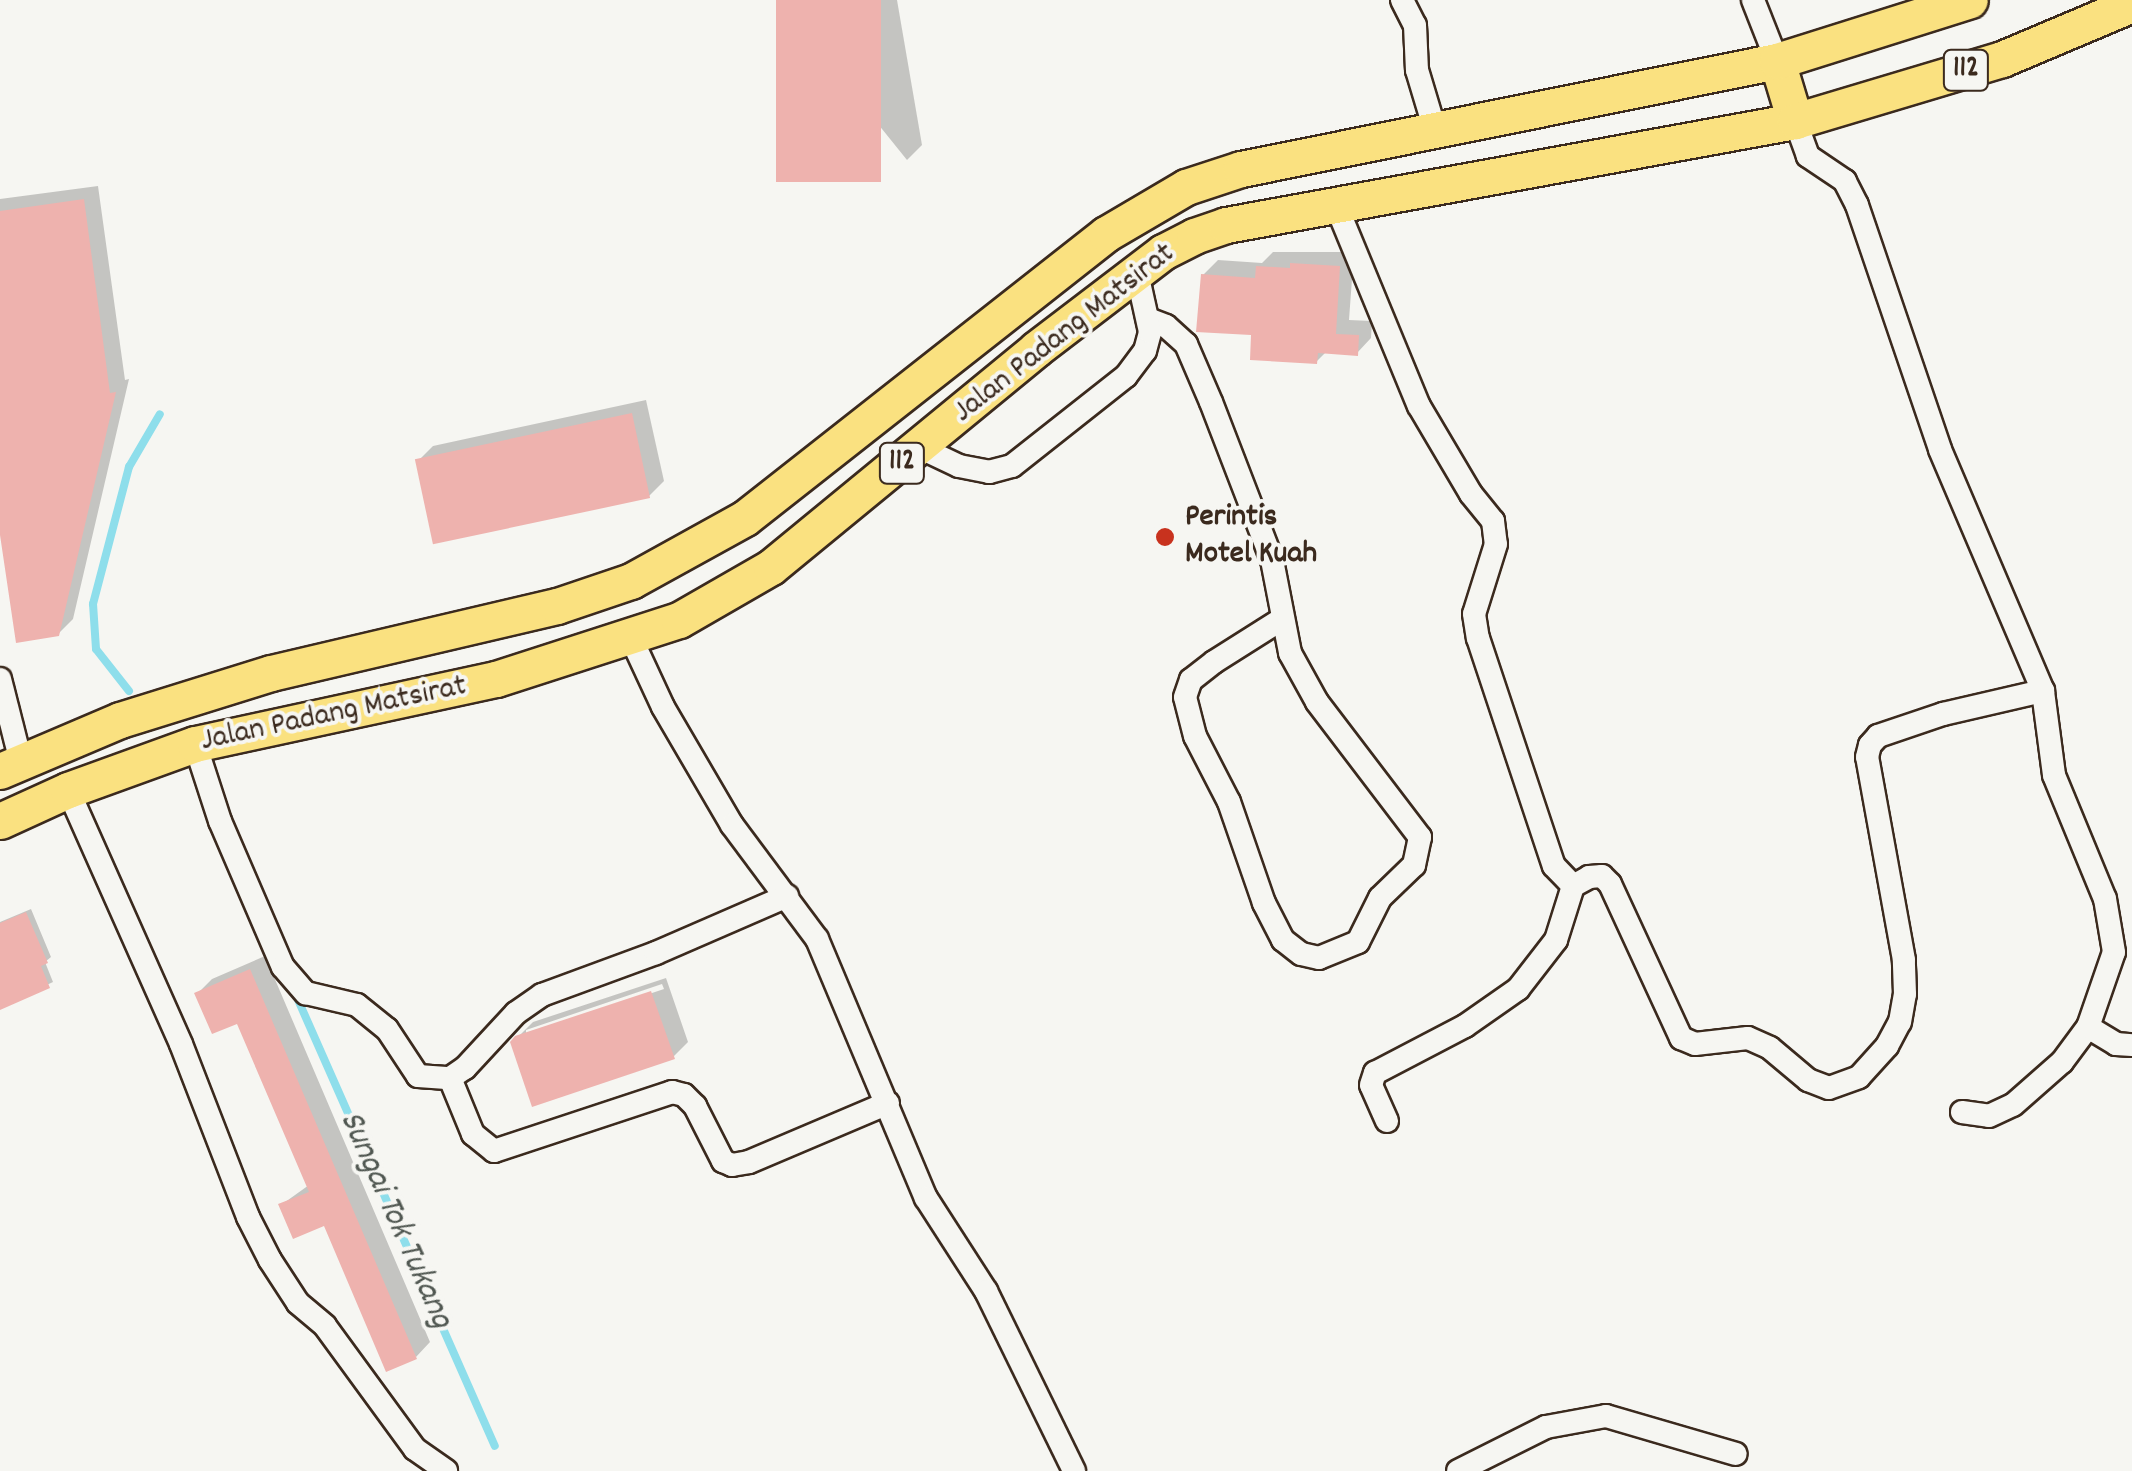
<!DOCTYPE html>
<style>
body{margin:0}
#map{position:relative;width:2132px;height:1471px;overflow:hidden;background:#f6f6f2;font-family:Dekko,sans-serif}
div>[style]{position:absolute}
.shadow>*{inset:0;background:#0003}
.stream>*{height:8px;margin:-4px;padding:0 4px;transform-origin:4px;border-radius:4px;background:#8edeeb}
.building>*{inset:0;background:#eeb2ae;transform-origin:0 0}
.roads{filter:drop-shadow(2px 0 #3b2a1e) drop-shadow(-2px 0 #3b2a1e) drop-shadow(0 2px #3b2a1e) drop-shadow(0 -2px #3b2a1e)}
.minor>*{height:22px;margin:-11px;padding:0 11px;transform-origin:11px;border-radius:11px;background:#f6f6f2}
.primary>*{height:35px;margin:-17.5px;padding:0 17.5px;transform-origin:17.5px;border-radius:17.5px;background:#fae180}
.dots>*{width:28px;height:28px;translate:-50% -50%;box-sizing:border-box;border:5px solid #f6f6f2;border-radius:50%}
span{translate:-50% -50%;white-space:nowrap;text-align:center;line-height:1.15;-webkit-text-stroke:8px #f6f6f2;paint-order:stroke}
.shield-label span{padding:2px 8px;background:#f6f6f2;border:2px solid;border-radius:8px;-webkit-text-stroke-width:0}
.shield-label{font-size:30px;color:#3b2a1e;font-weight:700}
.street-label{font-size:32px;color:#3b2a1e}
.poi-label{font-size:32px;color:#3b2a1e;font-weight:700}
.left{translate:0 -50%;text-align:left}
.water-label{font-size:35px;color:#505751;font-style:italic}
</style>
<div id="map">
<div class="shadow">
<div style="clip-path:polygon(778px 0,897px 0,922px 145px,907px 160px)"></div>
<div style="clip-path:polygon(98px 186px,125px 380px,129px 379px,73px 619px,58px 634px,0 514px,0 199px)"></div>
<div style="clip-path:polygon(1273px 252px,1354px 252px,1349px 320px,1372px 321px,1371px 338px,1357px 353px,1327px 351px,1316px 362px,1254px 333px,1203px 275px,1218px 260px,1262px 263px)"></div>
<div style="clip-path:polygon(646px 400px,664px 481px,649px 496px,418px 461px,433px 446px)"></div>
<div style="clip-path:polygon(31px 909px,51px 957px,45px 962px,53px 982px,0 1007px,0 922px)"></div>
<div style="clip-path:polygon(265px 956px,430px 1342px,416px 1357px,325px 1223px,281px 1205px,309px 1185px,239px 1021px,197px 994px,212px 979px)"></div>
<div style="clip-path:polygon(evenodd,666px 978px,688px 1042px,673px 1057px,513px 1042px,533px 1022px,666px 978px,662px 984px,664px 989px,526px 1035px,526px 1030px,662px 984px)"></div>
</div>
<div class="stream">
<div style="left:129px;top:691px;width:53px;rotate:-128.2deg"></div>
<div style="left:96px;top:649px;width:45px;rotate:-93.8deg"></div>
<div style="left:93px;top:604px;width:142px;rotate:-75.3deg"></div>
<div style="left:129px;top:467px;width:61px;rotate:-59.7deg"></div>
<div style="left:295px;top:993px;width:495px;rotate:66.2deg"></div>
</div>
<div class="building">
<div style="left:776px;top:0;width:105px;height:182px"></div>
<div style="clip-path:polygon(84px 199px,110px 393px,116px 392px,59px 636px,16px 643px,0 535px,0 211px)"></div>
<div style="clip-path:polygon(1290px 263px,1340px 266px,1336px 334px,1359px 335px,1358px 356px,1318px 353px,1317px 364px,1250px 360px,1251px 335px,1196px 332px,1201px 274px,1255px 278px,1256px 266px,1290px 268px)"></div>
<div style="left:632px;top:413px;width:87px;height:222px;rotate:78deg"></div>
<div style="clip-path:polygon(26px 912px,48px 963px,41px 966px,50px 988px,0 1010px,0 923px)"></div>
<div style="clip-path:polygon(250px 969px,417px 1359px,386px 1372px,324px 1226px,293px 1239px,278px 1204px,309px 1192px,237px 1024px,212px 1034px,194px 993px)"></div>
<div style="clip-path:polygon(651px 991px,675px 1059px,532px 1107px,510px 1042px,515px 1036px)"></div>
</div>
<div class="roads">
<div class="minor">
<div style="left:1402px;top:0;width:28px;rotate:63deg"></div>
<div style="left:1415px;top:25px;width:45px;rotate:87.5deg"></div>
<div style="left:1417px;top:70px;width:63px;rotate:73.3deg"></div>
<div style="left:1753px;top:0;width:66px;rotate:68.5deg"></div>
<div style="left:1336px;top:205px;width:217px;rotate:67.6deg"></div>
<div style="left:1419px;top:406px;width:102px;rotate:59.4deg"></div>
<div style="left:1471px;top:494px;width:35px;rotate:51deg"></div>
<div style="left:1493px;top:521px;width:23px;rotate:83deg"></div>
<div style="left:1496px;top:544px;width:73px;rotate:107.4deg"></div>
<div style="left:1474px;top:614px;width:24px;rotate:81deg"></div>
<div style="left:1478px;top:638px;width:240px;rotate:71.6deg"></div>
<div style="left:1554px;top:866px;width:28px;rotate:46deg"></div>
<div style="left:1573px;top:886px;width:18px;rotate:-29deg"></div>
<div style="left:1589px;top:877px;width:13px;rotate:-4deg"></div>
<div style="left:1602px;top:876px;width:11px;rotate:45deg"></div>
<div style="left:1610px;top:884px;width:170px;rotate:65.2deg"></div>
<div style="left:1681px;top:1038px;width:15px;rotate:23deg"></div>
<div style="left:1695px;top:1044px;width:53px;rotate:-6.5deg"></div>
<div style="left:1748px;top:1038px;width:24px;rotate:24deg"></div>
<div style="left:1770px;top:1048px;width:50px;rotate:40.1deg"></div>
<div style="left:1808px;top:1080px;width:22px;rotate:21deg"></div>
<div style="left:1829px;top:1088px;width:32px;rotate:-20deg"></div>
<div style="left:1859px;top:1077px;width:42px;rotate:-47.9deg"></div>
<div style="left:1887px;top:1046px;width:27px;rotate:-62deg"></div>
<div style="left:1900px;top:1022px;width:28px;rotate:-80deg"></div>
<div style="left:1905px;top:994px;width:34px;rotate:-92deg"></div>
<div style="left:1904px;top:960px;width:206px;rotate:-100.3deg"></div>
<div style="left:1867px;top:757px;width:12px;rotate:-76deg"></div>
<div style="left:1870px;top:745px;width:12px;rotate:-48deg"></div>
<div style="left:1878px;top:736px;width:69px;rotate:-18.7deg"></div>
<div style="left:1943px;top:714px;width:103px;rotate:-13deg"></div>
<div style="left:2043px;top:691px;width:263px;rotate:-113.1deg"></div>
<div style="left:1940px;top:449px;width:258px;rotate:-108.8deg"></div>
<div style="left:1857px;top:205px;width:27px;rotate:-117deg"></div>
<div style="left:1845px;top:181px;width:45px;rotate:-146deg"></div>
<div style="left:1808px;top:156px;width:37px;rotate:-110deg"></div>
<div style="left:1148px;top:319px;width:19px;rotate:21deg"></div>
<div style="left:1166px;top:326px;width:27px;rotate:42deg"></div>
<div style="left:1186px;top:344px;width:63px;rotate:66.7deg"></div>
<div style="left:1211px;top:402px;width:169px;rotate:68.9deg"></div>
<div style="left:1272px;top:560px;width:95px;rotate:79deg"></div>
<div style="left:1290px;top:653px;width:56px;rotate:61.1deg"></div>
<div style="left:1317px;top:702px;width:170px;rotate:52.7deg"></div>
<div style="left:1420px;top:837px;width:29px;rotate:102deg"></div>
<div style="left:1414px;top:865px;width:47px;rotate:135.9deg"></div>
<div style="left:1380px;top:898px;width:49px;rotate:116.6deg"></div>
<div style="left:1358px;top:942px;width:42px;rotate:157.7deg"></div>
<div style="left:1319px;top:958px;width:18px;rotate:-167deg"></div>
<div style="left:1301px;top:954px;width:23px;rotate:-142deg"></div>
<div style="left:1283px;top:940px;width:42px;rotate:-117.2deg"></div>
<div style="left:1264px;top:903px;width:107px;rotate:-109.1deg"></div>
<div style="left:1229px;top:802px;width:74px;rotate:-117.3deg"></div>
<div style="left:1195px;top:736px;width:40px;rotate:-104.4deg"></div>
<div style="left:1185px;top:697px;width:18px;rotate:-71deg"></div>
<div style="left:1191px;top:680px;width:29px;rotate:-38deg"></div>
<div style="left:1214px;top:662px;width:80px;rotate:-32.3deg"></div>
<div style="left:921px;top:448px;width:42px;rotate:25.3deg"></div>
<div style="left:959px;top:466px;width:31px;rotate:11deg"></div>
<div style="left:989px;top:472px;width:24px;rotate:-15deg"></div>
<div style="left:1012px;top:466px;width:145px;rotate:-38.3deg"></div>
<div style="left:1126px;top:376px;width:31px;rotate:-53deg"></div>
<div style="left:1145px;top:351px;width:20px;rotate:-75deg"></div>
<div style="left:1150px;top:332px;width:60px;rotate:-102.4deg"></div>
<div style="left:631px;top:638px;width:76px;rotate:65.1deg"></div>
<div style="left:663px;top:707px;width:137px;rotate:59.7deg"></div>
<div style="left:732px;top:825px;width:142px;rotate:53.3deg"></div>
<div style="left:817px;top:939px;width:281px;rotate:67.2deg"></div>
<div style="left:926px;top:1198px;width:111px;rotate:57.2deg"></div>
<div style="left:986px;top:1291px;width:200px;rotate:63.9deg"></div>
<div style="left:0;top:679px;width:86px;rotate:75.8deg"></div>
<div style="left:195px;top:744px;width:81px;rotate:72deg"></div>
<div style="left:220px;top:821px;width:159px;rotate:66.7deg"></div>
<div style="left:283px;top:967px;width:35px;rotate:49deg"></div>
<div style="left:306px;top:993px;width:52px;rotate:13.2deg"></div>
<div style="left:357px;top:1005px;width:38px;rotate:39deg"></div>
<div style="left:387px;top:1029px;width:56px;rotate:56.6deg"></div>
<div style="left:418px;top:1076px;width:32px;rotate:4deg"></div>
<div style="left:450px;top:1078px;width:18px;rotate:-34deg"></div>
<div style="left:465px;top:1068px;width:75px;rotate:-47.2deg"></div>
<div style="left:516px;top:1013px;width:32px;rotate:-35deg"></div>
<div style="left:542px;top:995px;width:121px;rotate:-20.2deg"></div>
<div style="left:656px;top:953px;width:143px;rotate:-23.5deg"></div>
<div style="left:68px;top:790px;width:278px;rotate:66deg"></div>
<div style="left:181px;top:1044px;width:186px;rotate:68.8deg"></div>
<div style="left:248px;top:1217px;width:48px;rotate:62.9deg"></div>
<div style="left:270px;top:1260px;width:51px;rotate:56.9deg"></div>
<div style="left:298px;top:1303px;width:35px;rotate:40deg"></div>
<div style="left:325px;top:1326px;width:152px;rotate:53.8deg"></div>
<div style="left:415px;top:1449px;width:38px;rotate:35deg"></div>
<div style="left:2088px;top:1027px;width:33px;rotate:31deg"></div>
<div style="left:2116px;top:1044px;width:16px;rotate:4deg"></div>
<div style="left:450px;top:1078px;width:61px;rotate:67.7deg"></div>
<div style="left:473px;top:1134px;width:27px;rotate:39deg"></div>
<div style="left:494px;top:1151px;width:188px;rotate:-18.3deg"></div>
<div style="left:672px;top:1092px;width:12px;rotate:14deg"></div>
<div style="left:684px;top:1095px;width:16px;rotate:45deg"></div>
<div style="left:695px;top:1106px;width:62px;rotate:63deg"></div>
<div style="left:723px;top:1161px;width:10px;rotate:24deg"></div>
<div style="left:732px;top:1165px;width:17px;rotate:-10deg"></div>
<div style="left:749px;top:1162px;width:151px;rotate:-23deg"></div>
<div style="left:1962px;top:1112px;width:27px;rotate:8deg"></div>
<div style="left:1989px;top:1116px;width:26px;rotate:-25deg"></div>
<div style="left:2013px;top:1105px;width:65px;rotate:-41.3deg"></div>
<div style="left:2062px;top:1062px;width:44px;rotate:-53.4deg"></div>
<div style="left:2088px;top:1027px;width:79px;rotate:-70.9deg"></div>
<div style="left:2114px;top:952px;width:54px;rotate:-99.6deg"></div>
<div style="left:2105px;top:899px;width:134px;rotate:-112.4deg"></div>
<div style="left:2054px;top:775px;width:85px;rotate:-97.5deg"></div>
<div style="left:1387px;top:1121px;width:39px;rotate:-114deg"></div>
<div style="left:1371px;top:1085px;width:13px;rotate:-72deg"></div>
<div style="left:1375px;top:1073px;width:102px;rotate:-27.6deg"></div>
<div style="left:1465px;top:1026px;width:65px;rotate:-34.9deg"></div>
<div style="left:1518px;top:989px;width:62px;rotate:-52.2deg"></div>
<div style="left:1556px;top:940px;width:57px;rotate:-72.5deg"></div>
<div style="left:1458px;top:1471px;width:98px;rotate:-26.6deg"></div>
<div style="left:1546px;top:1427px;width:61px;rotate:-10.4deg"></div>
<div style="left:1606px;top:1416px;width:135px;rotate:16.3deg"></div>
</div>
<div class="primary">
<div style="left:1777px;top:61px;width:63px;rotate:73.3deg"></div>
<div style="left:0;top:771px;width:130px;rotate:-23deg"></div>
<div style="left:120px;top:720px;width:158px;rotate:-17.3deg"></div>
<div style="left:271px;top:673px;width:294px;rotate:-13.2deg"></div>
<div style="left:557px;top:606px;width:78px;rotate:-18.7deg"></div>
<div style="left:631px;top:581px;width:130px;rotate:-28.9deg"></div>
<div style="left:745px;top:518px;width:459px;rotate:-38.2deg"></div>
<div style="left:1106px;top:234px;width:93px;rotate:-30.4deg"></div>
<div style="left:1186px;top:187px;width:58px;rotate:-18.1deg"></div>
<div style="left:1241px;top:169px;width:547px;rotate:-11.39deg"></div>
<div style="left:1777px;top:61px;width:202px;rotate:-17.5deg"></div>
<div style="left:0;top:821px;width:75px;rotate:-24.5deg"></div>
<div style="left:68px;top:790px;width:135px;rotate:-19.9deg"></div>
<div style="left:195px;top:744px;width:308px;rotate:-12.2deg"></div>
<div style="left:496px;top:679px;width:192px;rotate:-17.9deg"></div>
<div style="left:679px;top:620px;width:106px;rotate:-29.9deg"></div>
<div style="left:771px;top:567px;width:343px;rotate:-39.4deg"></div>
<div style="left:1036px;top:349px;width:160px;rotate:-37.4deg"></div>
<div style="left:1163px;top:252px;width:35px;rotate:-27deg"></div>
<div style="left:1194px;top:236px;width:34px;rotate:-19deg"></div>
<div style="left:1226px;top:225px;width:578px;rotate:-10.36deg"></div>
<div style="left:1795px;top:121px;width:216px;rotate:-16.7deg"></div>
<div style="left:2002px;top:59px;width:141px;rotate:-22.9deg"></div>
</div>
</div>
<div class="dots">
<div style="left:1165px;top:537px;background:#c8321e"></div>
</div>
<div class="shield-label">
<span style="left:1966px;top:70px">112</span>
<span style="left:902px;top:463px">112</span>
</div>
<div class="street-label">
<span style="left:1065px;top:334px;rotate:-38deg">Jalan Padang Matsirat</span>
<span style="left:334px;top:715px;rotate:-12deg">Jalan Padang Matsirat</span>
</div>
<div class="poi-label">
<span class="left" style="left:1185px;top:537px">Perintis<br>Motel Kuah</span>
</div>
<div class="water-label">
<span style="left:395px;top:1220px;rotate:66deg">Sungai Tok Tukang</span>
</div>
</div>
